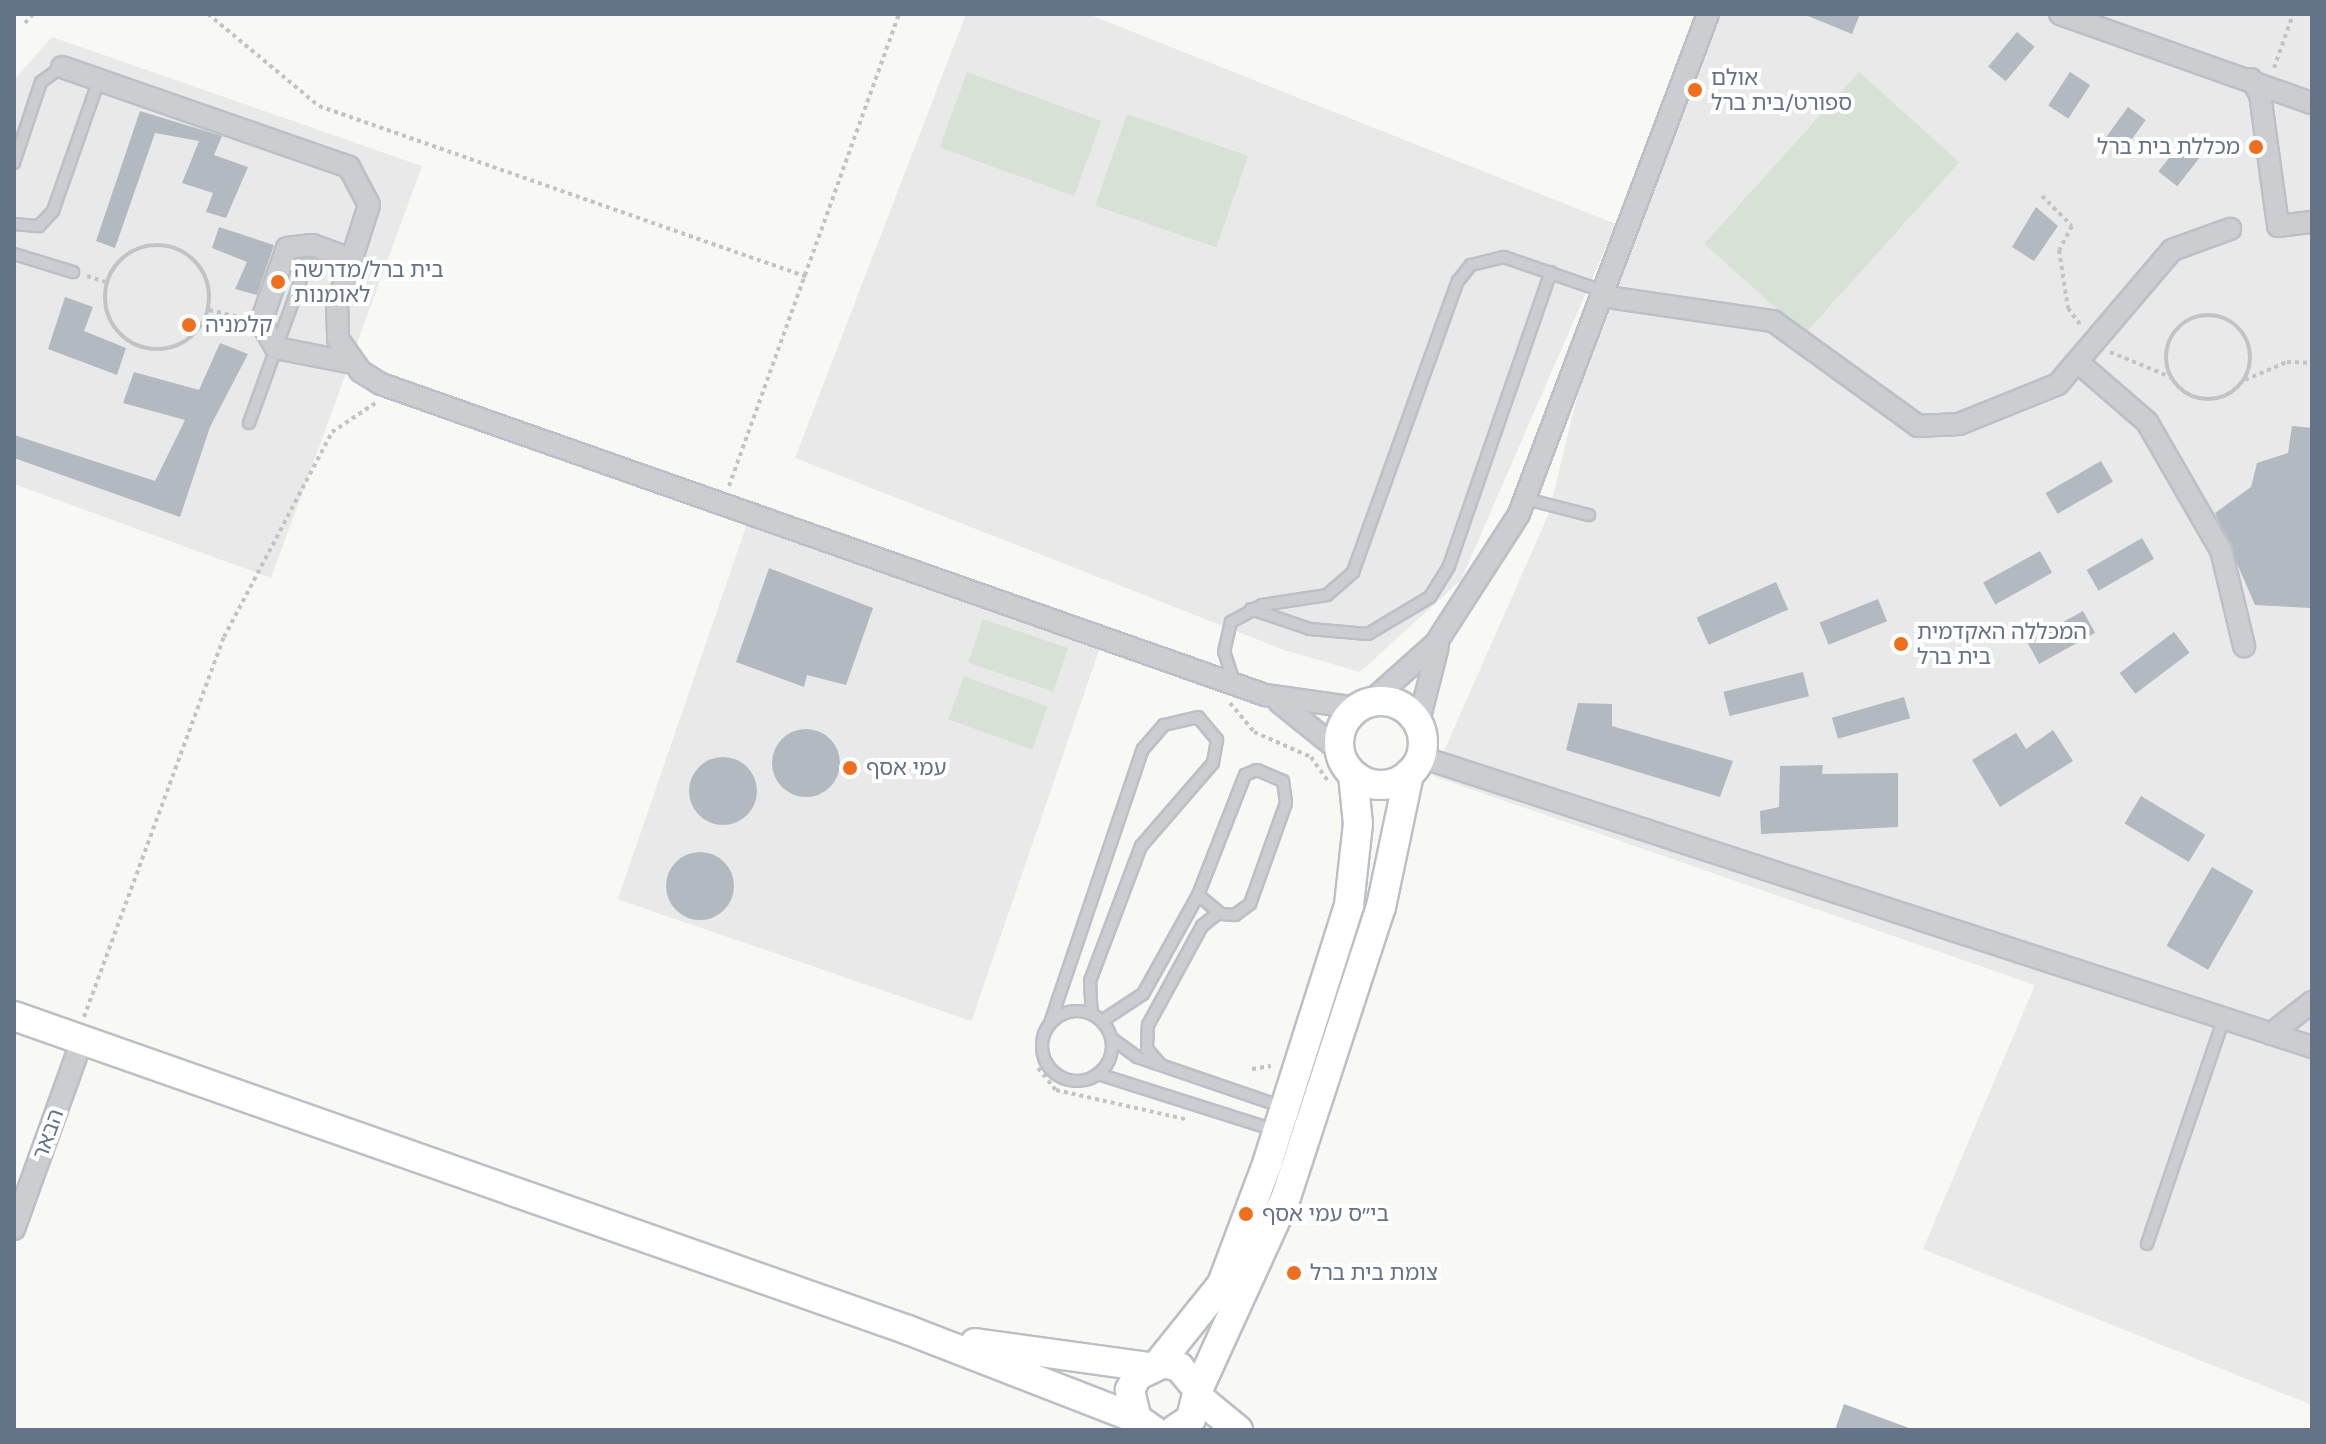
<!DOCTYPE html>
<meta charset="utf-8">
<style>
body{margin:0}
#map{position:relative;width:2326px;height:1444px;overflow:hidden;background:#f8f8f5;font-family:Figtree,"Noto Sans Hebrew",sans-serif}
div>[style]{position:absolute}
.built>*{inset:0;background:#e9e9e9;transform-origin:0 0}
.green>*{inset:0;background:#d8e1d6;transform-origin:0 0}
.building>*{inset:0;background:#b3b9c0;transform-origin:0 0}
.round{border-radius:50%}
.path>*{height:4px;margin-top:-2px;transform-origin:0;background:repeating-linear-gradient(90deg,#c1c3c6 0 4px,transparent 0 8px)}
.path>.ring{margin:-2px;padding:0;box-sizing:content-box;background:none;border:4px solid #c1c3c6;border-radius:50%}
.roads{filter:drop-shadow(2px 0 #bcc0c6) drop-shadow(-2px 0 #bcc0c6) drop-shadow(0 2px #bcc0c6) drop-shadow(0 -2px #bcc0c6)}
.lane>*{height:10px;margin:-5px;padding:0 5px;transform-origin:5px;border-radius:5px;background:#cbcdd1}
.lane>.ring{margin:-5px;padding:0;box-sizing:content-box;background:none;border:10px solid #cbcdd1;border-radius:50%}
.street>*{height:20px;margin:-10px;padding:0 10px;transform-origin:10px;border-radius:10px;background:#cbcdd1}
.secondary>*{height:28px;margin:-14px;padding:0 14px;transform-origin:14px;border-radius:14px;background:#fff}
.secondary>.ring{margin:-14px;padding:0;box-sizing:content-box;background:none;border:28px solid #fff;border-radius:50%}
.dots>*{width:22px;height:22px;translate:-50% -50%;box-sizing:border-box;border:4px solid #fff;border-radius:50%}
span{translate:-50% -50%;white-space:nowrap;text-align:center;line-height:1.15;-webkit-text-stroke:8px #fff;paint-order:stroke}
.poi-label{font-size:22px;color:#657389}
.left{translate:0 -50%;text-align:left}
.right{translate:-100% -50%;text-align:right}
.street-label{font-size:22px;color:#657389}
.frame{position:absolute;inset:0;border:16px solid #657389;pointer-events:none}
</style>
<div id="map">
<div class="built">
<div style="clip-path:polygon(966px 14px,1088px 14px,1616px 224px,1461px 580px,1360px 672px,1284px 650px,795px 458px)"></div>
<div style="clip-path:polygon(1704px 14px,2312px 14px,2312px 1405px,1923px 1249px,2035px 985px,1433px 776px,1549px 513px,1601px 296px)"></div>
<div style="clip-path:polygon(52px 37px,422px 166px,271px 578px,14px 484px,14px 80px)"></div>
<div style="left:748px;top:521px;width:374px;height:400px;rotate:19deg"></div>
</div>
<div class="green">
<div style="left:967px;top:72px;width:143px;height:80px;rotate:20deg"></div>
<div style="left:1859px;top:72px;width:135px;height:231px;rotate:42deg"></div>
<div style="left:1127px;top:114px;width:128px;height:97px;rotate:19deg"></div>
<div style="left:983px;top:619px;width:90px;height:46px;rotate:19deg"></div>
<div style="left:964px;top:676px;width:89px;height:46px;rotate:20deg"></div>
</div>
<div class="building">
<div style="clip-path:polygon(1803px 14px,1860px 14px,1852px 34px)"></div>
<div style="left:2017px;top:32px;width:23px;height:45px;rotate:40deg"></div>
<div style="left:2070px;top:72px;width:24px;height:40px;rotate:33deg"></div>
<div style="left:2128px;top:107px;width:22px;height:41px;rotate:36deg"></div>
<div style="clip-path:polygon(140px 111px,222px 136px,214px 155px,248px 167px,226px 218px,206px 212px,213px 193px,182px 183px,199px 141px,155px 133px,115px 248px,96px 241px)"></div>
<div style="left:2183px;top:140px;width:24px;height:40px;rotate:38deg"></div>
<div style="clip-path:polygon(2036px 207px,2058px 226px,2034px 261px,2012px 247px)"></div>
<div style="clip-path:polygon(219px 227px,274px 245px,257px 295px,235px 289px,247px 262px,212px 248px)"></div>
<div style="clip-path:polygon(65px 297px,93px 307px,84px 331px,126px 348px,117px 375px,48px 349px)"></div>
<div style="clip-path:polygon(220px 343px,248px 354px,210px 427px,180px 517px,14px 458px,14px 435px,155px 481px,185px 420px,123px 403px,134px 372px,199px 390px)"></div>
<div style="clip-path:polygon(2292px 426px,2312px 428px,2312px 608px,2255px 605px,2215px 513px,2251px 487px,2257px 463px,2288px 453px)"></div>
<div style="left:2101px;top:461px;width:24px;height:64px;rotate:60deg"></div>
<div style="left:2142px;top:538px;width:24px;height:64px;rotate:60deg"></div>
<div style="left:2040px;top:551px;width:25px;height:65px;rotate:61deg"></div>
<div style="clip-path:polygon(769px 568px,873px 608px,846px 685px,807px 675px,804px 687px,736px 662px)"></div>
<div style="left:1776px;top:582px;width:30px;height:87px;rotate:66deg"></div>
<div style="left:1878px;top:599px;width:24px;height:63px;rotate:68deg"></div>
<div style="left:2083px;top:611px;width:25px;height:64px;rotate:61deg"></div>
<div style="left:2174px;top:632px;width:26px;height:68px;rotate:53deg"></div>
<div style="left:1803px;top:672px;width:25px;height:82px;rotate:76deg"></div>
<div style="left:1904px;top:697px;width:22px;height:75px;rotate:74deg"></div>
<div style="clip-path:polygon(1578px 703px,1612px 704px,1612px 726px,1733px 761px,1720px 797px,1566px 750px)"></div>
<div class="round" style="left:772px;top:729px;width:68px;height:68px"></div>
<div style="clip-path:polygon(2053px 730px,2073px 761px,2000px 807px,1972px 760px,2016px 733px,2026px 749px)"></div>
<div class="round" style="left:689px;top:757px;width:68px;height:68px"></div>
<div style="clip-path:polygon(1823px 765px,1822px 774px,1898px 773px,1898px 827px,1761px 834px,1760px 811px,1779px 807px,1780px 766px)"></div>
<div style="left:2141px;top:796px;width:75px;height:32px;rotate:31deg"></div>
<div class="round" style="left:666px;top:852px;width:68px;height:68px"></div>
<div style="left:2212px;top:867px;width:48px;height:91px;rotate:30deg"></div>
<div style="clip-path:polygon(1844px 1404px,1909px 1428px,1909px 1430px,1835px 1430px)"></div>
</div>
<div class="path">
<div style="left:208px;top:14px;width:144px;rotate:39.7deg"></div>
<div style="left:319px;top:106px;width:517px;rotate:19.31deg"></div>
<div style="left:25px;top:23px;width:12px;rotate:-48deg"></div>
<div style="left:2274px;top:68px;width:57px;rotate:-70.6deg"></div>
<div style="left:2042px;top:196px;width:42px;rotate:45deg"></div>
<div style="left:2072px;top:226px;width:27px;rotate:118deg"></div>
<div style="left:2059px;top:250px;width:59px;rotate:81.2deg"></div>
<div style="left:2068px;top:308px;width:22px;rotate:54deg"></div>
<div class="ring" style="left:105px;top:245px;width:100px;height:100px"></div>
<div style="left:87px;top:276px;width:19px;rotate:18deg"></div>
<div style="left:209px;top:310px;width:35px;rotate:13deg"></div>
<div class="ring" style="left:2166px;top:315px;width:80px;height:80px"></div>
<div style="left:2110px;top:352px;width:66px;rotate:22.3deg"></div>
<div style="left:2245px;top:380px;width:46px;rotate:-23.2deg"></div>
<div style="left:2287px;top:362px;width:25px;rotate:2deg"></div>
<div style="left:729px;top:486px;width:502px;rotate:-70.19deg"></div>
<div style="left:1230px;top:703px;width:38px;rotate:50deg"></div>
<div style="left:1254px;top:732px;width:62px;rotate:23.7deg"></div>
<div style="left:1311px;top:757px;width:32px;rotate:55deg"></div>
<div style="left:84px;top:1017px;width:405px;rotate:-69.8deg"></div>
<div style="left:224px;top:637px;width:232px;rotate:-62.2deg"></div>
<div style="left:332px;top:432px;width:54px;rotate:-33.7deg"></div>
<div style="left:1038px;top:1068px;width:28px;rotate:51deg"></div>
<div style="left:1056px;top:1090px;width:136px;rotate:12.7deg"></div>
<div style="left:1252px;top:1069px;width:19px;rotate:-9deg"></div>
</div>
<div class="roads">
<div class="lane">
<div style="left:14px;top:163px;width:85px;rotate:-71.6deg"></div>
<div style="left:41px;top:82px;width:26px;rotate:-36deg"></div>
<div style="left:14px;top:224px;width:25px;rotate:5deg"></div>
<div style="left:39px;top:226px;width:21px;rotate:-47deg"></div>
<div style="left:53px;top:211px;width:139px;rotate:-70.7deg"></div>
<div style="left:14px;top:254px;width:62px;rotate:17deg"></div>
<div style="left:249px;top:423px;width:170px;rotate:-70.1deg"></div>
<div style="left:1526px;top:499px;width:65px;rotate:14.3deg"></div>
<div style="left:1251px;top:609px;width:62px;rotate:18.7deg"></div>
<div style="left:1310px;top:629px;width:58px;rotate:4.9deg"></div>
<div style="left:1368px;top:634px;width:72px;rotate:-30.8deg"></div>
<div style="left:1430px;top:597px;width:36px;rotate:-58deg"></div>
<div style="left:1449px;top:566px;width:311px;rotate:-70.9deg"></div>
<div style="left:1234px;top:682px;width:32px;rotate:-108deg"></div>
<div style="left:1224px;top:652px;width:31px;rotate:-77deg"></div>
<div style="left:1231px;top:622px;width:35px;rotate:-29deg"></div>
<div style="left:1262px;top:605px;width:66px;rotate:-8.7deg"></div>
<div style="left:1327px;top:595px;width:35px;rotate:-41deg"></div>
<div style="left:1353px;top:572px;width:309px;rotate:-70.2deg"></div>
<div style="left:1458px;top:281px;width:21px;rotate:-51deg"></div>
<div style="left:1471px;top:265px;width:34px;rotate:-14deg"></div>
<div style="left:1504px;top:257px;width:105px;rotate:19deg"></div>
<div style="left:1257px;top:770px;width:28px;rotate:23deg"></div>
<div style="left:1283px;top:781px;width:22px;rotate:82deg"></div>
<div style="left:1286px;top:803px;width:107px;rotate:109.6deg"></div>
<div style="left:1250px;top:904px;width:19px;rotate:144deg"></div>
<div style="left:1235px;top:915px;width:14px;rotate:-176deg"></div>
<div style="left:1221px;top:914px;width:30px;rotate:-140deg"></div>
<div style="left:1198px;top:895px;width:129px;rotate:-68.6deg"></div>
<div style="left:1245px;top:775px;width:13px;rotate:-23deg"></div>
<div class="ring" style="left:1042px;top:1011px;width:60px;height:60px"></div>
<div style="left:1102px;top:1021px;width:49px;rotate:-33.4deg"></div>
<div style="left:1143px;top:994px;width:113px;rotate:-60.9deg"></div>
<div style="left:1050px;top:1023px;width:289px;rotate:-71.3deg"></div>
<div style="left:1143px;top:749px;width:32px;rotate:-49deg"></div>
<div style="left:1164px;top:725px;width:35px;rotate:-13deg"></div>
<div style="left:1198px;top:717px;width:30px;rotate:50deg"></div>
<div style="left:1217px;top:740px;width:23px;rotate:100deg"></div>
<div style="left:1213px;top:763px;width:110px;rotate:130.9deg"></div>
<div style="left:1141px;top:846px;width:144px;rotate:110.7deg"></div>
<div style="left:1090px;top:981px;width:33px;rotate:87deg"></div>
<div style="left:1111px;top:1038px;width:32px;rotate:36deg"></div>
<div style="left:1137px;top:1057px;width:154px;rotate:18.9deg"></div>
<div style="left:1283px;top:1107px;width:30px;rotate:46deg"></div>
<div style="left:1160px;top:1064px;width:20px;rotate:-131deg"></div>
<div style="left:1147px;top:1049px;width:24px;rotate:-88deg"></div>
<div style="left:1148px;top:1025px;width:113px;rotate:-61.4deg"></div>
<div style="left:1202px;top:926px;width:21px;rotate:-39deg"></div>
<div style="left:1098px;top:1074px;width:186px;rotate:17.6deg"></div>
<div style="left:2147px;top:1244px;width:239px;rotate:-71.2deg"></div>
</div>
<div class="street">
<div style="left:2060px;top:14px;width:267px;rotate:19.5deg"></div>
<div style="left:62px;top:67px;width:304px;rotate:19.2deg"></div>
<div style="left:349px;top:167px;width:43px;rotate:62.2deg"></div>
<div style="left:369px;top:205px;width:105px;rotate:107.7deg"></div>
<div style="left:337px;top:305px;width:34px;rotate:88deg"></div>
<div style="left:338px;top:339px;width:39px;rotate:55deg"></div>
<div style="left:360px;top:371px;width:25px;rotate:32deg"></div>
<div style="left:381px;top:384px;width:937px;rotate:19.38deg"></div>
<div style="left:1265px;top:695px;width:93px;rotate:8deg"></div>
<div style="left:2251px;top:79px;width:17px;rotate:59deg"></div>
<div style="left:2260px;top:94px;width:133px;rotate:82.2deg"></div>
<div style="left:2278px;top:226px;width:34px;rotate:-7deg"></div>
<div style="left:1601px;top:296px;width:174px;rotate:8.3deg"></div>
<div style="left:1773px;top:321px;width:179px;rotate:35.9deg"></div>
<div style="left:1918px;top:426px;width:41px;rotate:-2.8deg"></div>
<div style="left:1959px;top:424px;width:107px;rotate:-22deg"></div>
<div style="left:2058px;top:384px;width:176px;rotate:-49.6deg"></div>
<div style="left:2172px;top:250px;width:62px;rotate:-19.9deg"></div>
<div style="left:353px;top:363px;width:78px;rotate:-169deg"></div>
<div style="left:276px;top:348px;width:30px;rotate:-120deg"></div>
<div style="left:261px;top:322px;width:78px;rotate:-70.6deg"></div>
<div style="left:287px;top:248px;width:25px;rotate:-7deg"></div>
<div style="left:312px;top:245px;width:45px;rotate:19.7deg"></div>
<div style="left:2080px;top:364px;width:89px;rotate:40.9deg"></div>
<div style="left:2147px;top:422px;width:148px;rotate:60deg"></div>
<div style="left:2221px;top:550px;width:99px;rotate:76.5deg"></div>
<div style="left:1279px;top:702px;width:78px;rotate:38.8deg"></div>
<div style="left:1369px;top:703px;width:90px;rotate:-41.8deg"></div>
<div style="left:1436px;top:643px;width:153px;rotate:-57.2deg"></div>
<div style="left:1519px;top:514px;width:535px;rotate:-69.29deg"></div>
<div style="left:1418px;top:725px;width:81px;rotate:-75.8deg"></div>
<div style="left:1421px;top:757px;width:937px;rotate:18.03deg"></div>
<div style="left:2271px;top:1034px;width:52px;rotate:-38deg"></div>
<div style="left:14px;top:1229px;width:201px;rotate:-70.2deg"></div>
</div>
<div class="secondary">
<div class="ring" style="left:1339px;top:701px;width:56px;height:56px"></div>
<div style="left:14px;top:1016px;width:948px;rotate:19.35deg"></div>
<div style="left:908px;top:1330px;width:246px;rotate:21.2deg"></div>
<div style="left:975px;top:1343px;width:176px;rotate:7.9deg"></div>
<div style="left:1158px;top:1364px;width:102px;rotate:-51.3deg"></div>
<div style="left:1222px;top:1284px;width:128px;rotate:-69.4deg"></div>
<div style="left:1267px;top:1164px;width:272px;rotate:-72.4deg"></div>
<div style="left:1349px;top:905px;width:81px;rotate:-83.7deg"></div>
<div style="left:1358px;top:824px;width:49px;rotate:-95.8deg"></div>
<div style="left:1198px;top:1390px;width:212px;rotate:-65.5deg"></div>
<div style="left:1286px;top:1197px;width:305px;rotate:-71.9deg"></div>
<div style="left:1381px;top:907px;width:136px;rotate:-78.1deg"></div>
<div style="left:1198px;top:1397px;width:52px;rotate:39.5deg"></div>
<div style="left:1153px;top:1430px;width:19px;rotate:-145deg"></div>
<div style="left:1137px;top:1419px;width:30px;rotate:-104deg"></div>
<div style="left:1130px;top:1390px;width:16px;rotate:-63deg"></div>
<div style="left:1137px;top:1376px;width:30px;rotate:-26deg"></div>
<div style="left:1164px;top:1363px;width:16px;rotate:15deg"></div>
<div style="left:1179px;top:1367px;width:30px;rotate:50deg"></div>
<div style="left:1198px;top:1390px;width:30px;rotate:104deg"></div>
<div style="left:1191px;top:1419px;width:20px;rotate:147deg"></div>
</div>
</div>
<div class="dots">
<div style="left:1695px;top:90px;background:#f06f1e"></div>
<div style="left:2256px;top:147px;background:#f06f1e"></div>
<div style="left:278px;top:282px;background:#f06f1e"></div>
<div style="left:189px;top:325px;background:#f06f1e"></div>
<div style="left:1901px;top:644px;background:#f06f1e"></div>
<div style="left:850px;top:768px;background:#f06f1e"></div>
<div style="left:1246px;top:1214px;background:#f06f1e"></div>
<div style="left:1294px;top:1273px;background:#f06f1e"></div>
</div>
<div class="poi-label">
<span class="left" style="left:1711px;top:90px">אולם<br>ספורט/בית ברל</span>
<span class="right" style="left:2240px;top:147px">מכללת בית ברל</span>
<span class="left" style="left:294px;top:282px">בית ברל/מדרשה<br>לאומנות</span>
<span class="left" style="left:205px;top:325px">קלמניה</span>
<span class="left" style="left:1917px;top:644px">המכללה האקדמית<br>בית ברל</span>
<span class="left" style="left:866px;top:768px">עמי אסף</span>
<span class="left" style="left:1262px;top:1214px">בי״ס עמי אסף</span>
<span class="left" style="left:1310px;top:1273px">צומת בית ברל</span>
</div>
<div class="street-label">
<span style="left:48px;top:1134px;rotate:-70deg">הבאר</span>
</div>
<div class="frame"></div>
</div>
